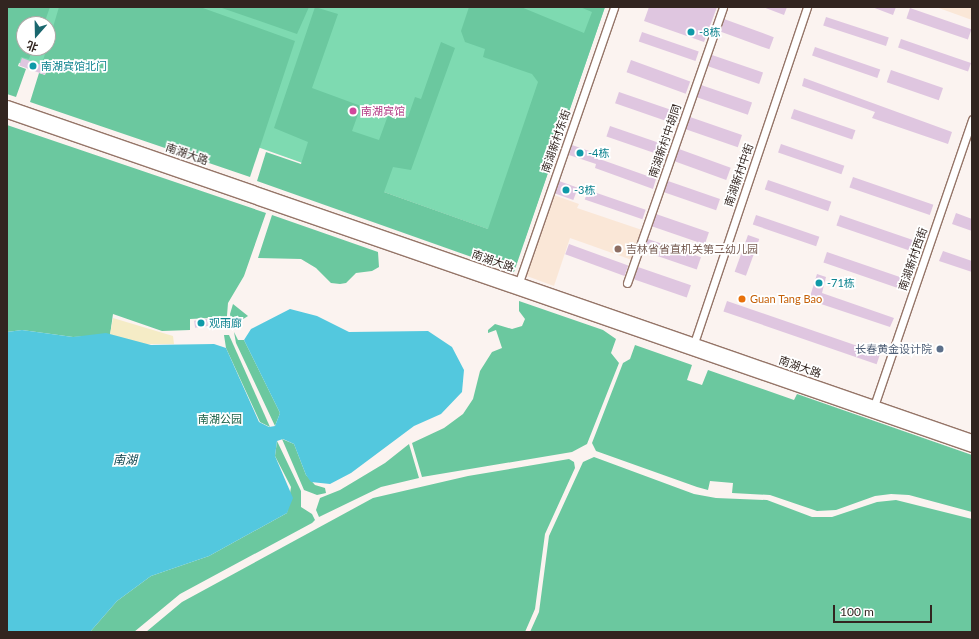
<!DOCTYPE html>
<meta charset="utf-8">
<style>
body{margin:0}
#map{position:relative;width:979px;height:639px;overflow:hidden;background:#fbf3f0;font-family:Lato,"Noto Sans SC",sans-serif}
div>[style]{position:absolute}
.education>*{inset:0;background:#fae7d7}
.green>*{inset:0;background:#7edab1}
.forest>*{inset:0;background:#6bc89f}
.sand>*{inset:0;background:#f5ecc6}
.water>*{inset:0;background:#53c8de}
.building>*{inset:0;background:#dfc6e0;transform-origin:0 0}
.roads{filter:drop-shadow(1px 0 #957568) drop-shadow(-1px 0 #957568) drop-shadow(0 1px #957568) drop-shadow(0 -1px #957568)}
.minor>*{height:7px;margin:-3.5px;padding:0 3.5px;transform-origin:3.5px;border-radius:3.5px;background:#fff}
.major>*{height:9px;margin:-4.5px;padding:0 4.5px;transform-origin:4.5px;border-radius:4.5px;background:#fff}
.dots>*{width:11px;height:11px;translate:-50% -50%;box-sizing:border-box;border:2px solid #fff;border-radius:50%}
span{translate:-50% -50%;white-space:nowrap;text-align:center;line-height:1.15;-webkit-text-stroke:3.5px #fff;paint-order:stroke}
.culture-label{font-size:11px;color:#0d838f}
.left{translate:0 -50%;text-align:left}
.hotel-label{font-size:11px;color:#b23c85}
.street-label{font-size:11px;color:#322520}
.education-label{font-size:11px;color:#785e54}
.food-label{font-size:11px;color:#c56008}
.service-label{font-size:11px;color:#4e5e75}
.right{translate:-100% -50%;text-align:right}
.park-label{font-size:11px;color:#1a6146}
.water-label{font-size:12px;color:#0f444d;font-style:italic}
.frame{position:absolute;inset:0;border:8px solid #322520;pointer-events:none}
.north{position:absolute;left:16px;top:16px;width:40px;height:40px;box-sizing:border-box;background:#fff;border:1px solid #ada8a6;border-radius:50%;rotate:200deg;font-size:11px;font-weight:700;line-height:16px;text-align:center;color:#322520}
.north::after{content:'';display:block;margin:auto;width:14px;height:18px;background:#1a676e;clip-path:polygon(50% 0,100% 100%,50% 72%,0 100%)}
.scale{position:absolute;left:833px;top:605px;width:99px;height:18px;box-sizing:border-box;border:2px solid #322520;border-top:0;padding-left:5px;font-size:12px;line-height:14px;white-space:nowrap;color:#322520;-webkit-text-stroke:3px #fff;paint-order:stroke}
</style>
<div id="map">
<div class="education">
<div style="clip-path:polygon(936px 7px,972px 7px,972px 20px)"></div>
<div style="clip-path:polygon(551px 194px,579px 204px,577px 208px,642px 230px,632px 260px,570px 238px,554px 286px,524px 275px)"></div>
</div>
<div class="green">
<div style="clip-path:polygon(evenodd,7px 7px,605px 7px,524px 242px,47px 72px,19px 63px,7px 62px,7px 7px,24px 24px,48px 24px,48px 48px,24px 48px,24px 24px)"></div>
</div>
<div class="forest">
<div style="clip-path:polygon(7px 7px,50px 7px,44px 24px,24px 24px,24px 48px,33px 48px,29px 59px,21px 57px,18px 66px,26px 69px,16px 97px,7px 94px)"></div>
<div style="clip-path:polygon(59px 7px,200px 7px,295px 41px,250px 177px,30px 102px,39px 73px,45px 75px,48px 67px,42px 64px)"></div>
<div style="clip-path:polygon(219px 7px,309px 7px,297px 34px)"></div>
<div style="clip-path:polygon(315px 7px,338px 14px,312px 88px,361px 106px,352px 131px,379px 140px,390px 110px,408px 117px,415px 97px,421px 99px,441px 42px,455px 48px,411px 170px,393px 167px,384px 192px,488px 229px,538px 82px,532px 74px,483px 57px,485px 49px,465px 42px,461px 31px,469px 7px,521px 7px,584px 33px,592px 12px,580px 7px,605px 7px,514px 272px,257px 181px,266px 152px,301px 164px,308px 142px,274px 128px)"></div>
<div style="clip-path:polygon(7px 125px,266px 213px,244px 276px,228px 303px,226px 328px,211px 329px,210px 318px,190px 319px,190px 330px,162px 331px,113px 314px,110px 335px,73px 337px,22px 330px,7px 332px)"></div>
<div style="clip-path:polygon(272px 215px,378px 252px,379px 267px,372px 271px,356px 273px,346px 283px,340px 284px,331px 283px,316px 268px,301px 259px,258px 258px)"></div>
<div style="clip-path:polygon(519px 301px,603px 330px,616px 339px,611px 353px,619px 363px,587px 444px,572px 452px,422px 477px,412px 443px,444px 428px,463px 414px,473px 399px,480px 371px,492px 352px,502px 348px,496px 330px,488px 333px,488px 330px,495px 324px,512px 329px,522px 326px,525px 319px,519px 311px)"></div>
<div style="clip-path:polygon(233px 304px,248px 316px,232px 326px,230px 314px)"></div>
<div style="clip-path:polygon(234px 332px,238px 340px,244px 340px,280px 413px,275px 426px,236px 343px)"></div>
<div style="clip-path:polygon(224px 335px,229px 335px,270px 427px,260px 422px,226px 348px)"></div>
<div style="clip-path:polygon(635px 345px,692px 365px,687px 380px,702px 385px,708px 370px,794px 400px,797px 394px,972px 455px,972px 512px,909px 495px,891px 494px,875px 496px,836px 510px,817px 511px,770px 495px,732px 493px,733px 483px,710px 481px,708px 490px,697px 487px,596px 451px,592px 443px,623px 363px,630px 359px)"></div>
<div style="clip-path:polygon(282px 439px,294px 444px,306px 475px,315px 485px,325px 488px,326px 493px,317px 495px,304px 490px)"></div>
<div style="clip-path:polygon(277px 441px,301px 491px,301px 507px,312px 514px,315px 520px,312px 523px,180px 594px,134px 632px,90px 632px,117px 601px,151px 576px,209px 556px,287px 513px,291px 487px,275px 456px)"></div>
<div style="clip-path:polygon(409px 444px,419px 478px,381px 487px,319px 517px,316px 510px,320px 498px,340px 490px,385px 463px)"></div>
<div style="clip-path:polygon(594px 457px,694px 494px,716px 498px,767px 500px,812px 517px,832px 517px,877px 502px,896px 500px,972px 519px,972px 632px,530px 632px,539px 612px,549px 536px,583px 462px)"></div>
<div style="clip-path:polygon(569px 459px,574px 462px,575px 468px,545px 534px,535px 609px,525px 632px,146px 632px,182px 602px,373px 498px,468px 476px)"></div>
</div>
<div class="sand">
<div style="clip-path:polygon(113px 318px,173px 336px,174px 344px,143px 344px,110px 335px)"></div>
</div>
<div class="water">
<div style="clip-path:polygon(290px 309px,317px 316px,349px 332px,428px 331px,452px 347px,464px 370px,462px 392px,441px 414px,414px 426px,351px 473px,330px 484px,311px 482px,306px 475px,294px 444px,283px 439px,277px 441px,275px 456px,293px 498px,287px 513px,209px 556px,151px 576px,117px 601px,90px 632px,7px 632px,7px 332px,22px 330px,73px 337px,106px 333px,151px 345px,214px 344px,226px 348px,259px 422px,269px 427px,275px 426px,280px 413px,244px 340px,251px 329px)"></div>
</div>
<div class="building">
<div style="clip-path:polygon(649px 7px,717px 7px,704px 42px,644px 21px)"></div>
<div style="clip-path:polygon(763px 7px,787px 7px,784px 15px)"></div>
<div style="clip-path:polygon(872px 7px,896px 7px,893px 15px)"></div>
<div style="left:910px;top:8px;width:65px;height:11px;rotate:19deg"></div>
<div style="left:826px;top:17px;width:66px;height:9px;rotate:18deg"></div>
<div style="left:724px;top:19px;width:53px;height:13px;rotate:20deg"></div>
<div style="left:642px;top:32px;width:60px;height:10px;rotate:19deg"></div>
<div style="left:901px;top:39px;width:74px;height:9px;rotate:19deg"></div>
<div style="left:815px;top:47px;width:69px;height:9px;rotate:19deg"></div>
<div style="left:712px;top:55px;width:54px;height:12px;rotate:19deg"></div>
<div style="left:22px;top:58px;width:27px;height:8px;rotate:20deg"></div>
<div style="left:631px;top:60px;width:63px;height:13px;rotate:20deg"></div>
<div style="left:891px;top:70px;width:55px;height:13px;rotate:19deg"></div>
<div style="clip-path:polygon(804px 78px,952px 132px,948px 144px,872px 118px,875px 112px,802px 86px)"></div>
<div style="left:701px;top:85px;width:54px;height:13px;rotate:19deg"></div>
<div style="left:619px;top:92px;width:64px;height:12px;rotate:19deg"></div>
<div style="left:794px;top:109px;width:65px;height:10px;rotate:19deg"></div>
<div style="left:690px;top:117px;width:55px;height:13px;rotate:19deg"></div>
<div style="left:610px;top:126px;width:60px;height:11px;rotate:19deg"></div>
<div style="left:781px;top:144px;width:67px;height:9px;rotate:19deg"></div>
<div style="clip-path:polygon(572px 145px,592px 152px,591px 156px,656px 179px,653px 189px,595px 168px,596px 164px,569px 155px)"></div>
<div style="left:679px;top:149px;width:55px;height:13px;rotate:20deg"></div>
<div style="left:853px;top:177px;width:85px;height:11px;rotate:19deg"></div>
<div style="left:768px;top:180px;width:67px;height:10px;rotate:19deg"></div>
<div style="left:559px;top:181px;width:20px;height:13px;rotate:20deg"></div>
<div style="left:668px;top:181px;width:55px;height:12px;rotate:19deg"></div>
<div style="left:588px;top:190px;width:61px;height:10px;rotate:19deg"></div>
<div style="clip-path:polygon(956px 213px,972px 219px,972px 231px,952px 224px)"></div>
<div style="left:656px;top:214px;width:56px;height:13px;rotate:19deg"></div>
<div style="left:756px;top:215px;width:67px;height:10px;rotate:19deg"></div>
<div style="left:840px;top:215px;width:84px;height:11px;rotate:19deg"></div>
<div style="left:748px;top:235px;width:12px;height:39px;rotate:20deg"></div>
<div style="left:648px;top:239px;width:56px;height:13px;rotate:19deg"></div>
<div style="left:569px;top:244px;width:63px;height:11px;rotate:20deg"></div>
<div style="clip-path:polygon(943px 251px,972px 261px,972px 272px,939px 261px)"></div>
<div style="left:827px;top:252px;width:84px;height:11px;rotate:19deg"></div>
<div style="left:638px;top:267px;width:56px;height:13px;rotate:19deg"></div>
<div style="clip-path:polygon(817px 274px,826px 277px,822px 293px,894px 318px,890px 327px,809px 300px)"></div>
<div style="left:727px;top:301px;width:162px;height:11px;rotate:19deg"></div>
<div style="left:207px;top:319px;width:7px;height:13px;rotate:82deg"></div>
</div>
<div class="roads">
<div class="minor">
<div style="left:519px;top:282px;width:291px;rotate:-70.9deg"></div>
<div style="left:627px;top:283px;width:292px;rotate:-70.8deg"></div>
<div style="left:693px;top:346px;width:358px;rotate:-71.4deg"></div>
<div style="left:874px;top:406px;width:303px;rotate:-71.1deg"></div>
</div>
<div class="major">
<div style="left:7px;top:105px;width:1021px;rotate:19.09deg"></div>
<div style="left:7px;top:113px;width:1021px;rotate:19.09deg"></div>
</div>
</div>
<div class="dots">
<div style="left:691px;top:32px;background:#0f9aa8"></div>
<div style="left:33px;top:66px;background:#0f9aa8"></div>
<div style="left:353px;top:111px;background:#d1479c"></div>
<div style="left:580px;top:153px;background:#0f9aa8"></div>
<div style="left:566px;top:190px;background:#0f9aa8"></div>
<div style="left:618px;top:249px;background:#8d6e63"></div>
<div style="left:819px;top:283px;background:#0f9aa8"></div>
<div style="left:742px;top:299px;background:#e8710a"></div>
<div style="left:201px;top:323px;background:#0f9aa8"></div>
<div style="left:940px;top:349px;background:#5c6f8a"></div>
</div>
<div class="culture-label">
<span class="left" style="left:699px;top:32px">-8栋</span>
<span class="left" style="left:41px;top:66px">南湖宾馆北门</span>
<span class="left" style="left:588px;top:153px">-4栋</span>
<span class="left" style="left:574px;top:190px">-3栋</span>
<span class="left" style="left:827px;top:283px">-71栋</span>
<span class="left" style="left:209px;top:323px">观雨廊</span>
</div>
<div class="hotel-label">
<span class="left" style="left:361px;top:111px">南湖宾馆</span>
</div>
<div class="street-label">
<span style="left:556px;top:141px;rotate:-71deg">南湖新村东街</span>
<span style="left:665px;top:141px;rotate:-71deg">南湖新村中胡同</span>
<span style="left:187px;top:154px;rotate:19deg">南湖大路</span>
<span style="left:739px;top:175px;rotate:-71deg">南湖新村中街</span>
<span style="left:913px;top:259px;rotate:-71deg">南湖新村西街</span>
<span style="left:493px;top:261px;rotate:19deg">南湖大路</span>
<span style="left:800px;top:367px;rotate:19deg">南湖大路</span>
</div>
<div class="education-label">
<span class="left" style="left:626px;top:249px">吉林省省直机关第二幼儿园</span>
</div>
<div class="food-label">
<span class="left" style="left:750px;top:299px">Guan Tang Bao</span>
</div>
<div class="service-label">
<span class="right" style="left:932px;top:349px">长春黄金设计院</span>
</div>
<div class="park-label">
<span style="left:220px;top:419px">南湖公园</span>
</div>
<div class="water-label">
<span style="left:125px;top:460px">南湖</span>
</div>
<div class="frame"></div>
<div class="north">北</div>
<div class="scale">100 m</div>
</div>
